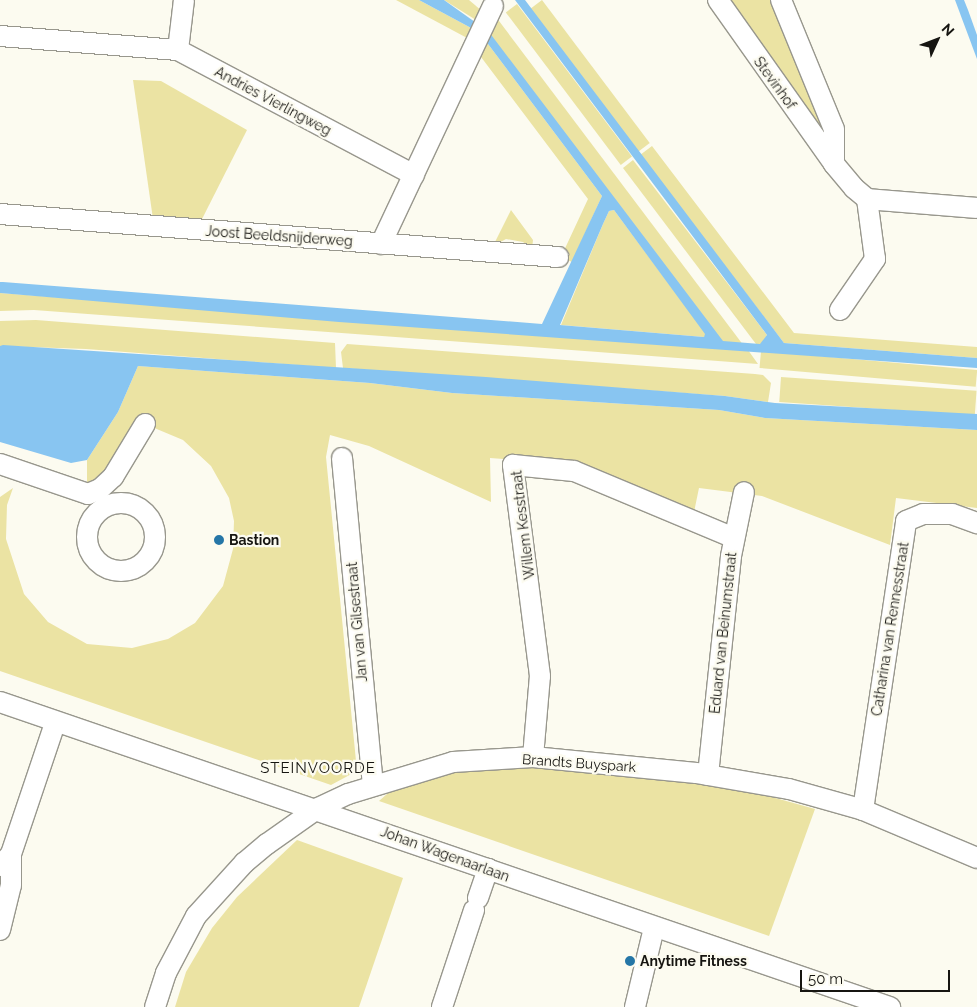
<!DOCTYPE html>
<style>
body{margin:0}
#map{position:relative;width:977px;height:1007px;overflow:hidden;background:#fcfbf0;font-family:Raleway,sans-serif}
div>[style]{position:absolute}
.green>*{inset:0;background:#ebe3a3;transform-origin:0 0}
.water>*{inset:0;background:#88c5f1}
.roads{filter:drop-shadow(1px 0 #98978d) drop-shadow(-1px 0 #98978d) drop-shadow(0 1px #98978d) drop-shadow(0 -1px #98978d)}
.street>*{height:20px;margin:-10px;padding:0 10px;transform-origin:10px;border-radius:10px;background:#fff}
.street>.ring{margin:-10px;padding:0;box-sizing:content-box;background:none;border:20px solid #fff;border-radius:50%}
.dots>*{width:14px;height:14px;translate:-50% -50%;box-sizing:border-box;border:2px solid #fcfbf0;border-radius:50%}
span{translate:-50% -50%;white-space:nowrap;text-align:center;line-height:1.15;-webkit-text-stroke:4.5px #fcfbf0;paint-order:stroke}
.street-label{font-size:14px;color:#161511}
.poi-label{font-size:14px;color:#161511;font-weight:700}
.left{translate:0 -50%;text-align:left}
.neighbourhood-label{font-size:15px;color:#161511;letter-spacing:1px}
.north{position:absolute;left:912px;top:15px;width:50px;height:50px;-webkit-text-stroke:4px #fcfbf0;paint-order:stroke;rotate:47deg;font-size:14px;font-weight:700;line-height:20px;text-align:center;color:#161511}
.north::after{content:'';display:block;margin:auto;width:18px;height:22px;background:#161511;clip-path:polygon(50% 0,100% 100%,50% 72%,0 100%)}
.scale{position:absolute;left:800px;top:970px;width:150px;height:22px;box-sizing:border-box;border:2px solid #161511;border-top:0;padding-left:6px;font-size:15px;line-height:18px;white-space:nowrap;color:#161511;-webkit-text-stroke:4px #fcfbf0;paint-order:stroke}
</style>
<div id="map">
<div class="green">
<div style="clip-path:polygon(396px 0,419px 0,473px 29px,469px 39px)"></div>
<div style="clip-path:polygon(444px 0,469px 0,482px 11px,476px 20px)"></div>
<div style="left:542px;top:0;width:179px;height:17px;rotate:53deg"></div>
<div style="clip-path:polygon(726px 0,772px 0,827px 132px,821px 134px)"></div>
<div style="left:517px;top:4px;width:191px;height:14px;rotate:53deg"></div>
<div style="left:496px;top:17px;width:408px;height:17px;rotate:53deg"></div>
<div style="clip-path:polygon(485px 40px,602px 196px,572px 262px,561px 257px,588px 199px,478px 53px)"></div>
<div style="clip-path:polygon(133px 80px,161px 81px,247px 130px,200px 223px,153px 219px)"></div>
<div style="clip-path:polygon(652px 146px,794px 333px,977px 347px,977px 358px,784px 343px,640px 155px)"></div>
<div style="clip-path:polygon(633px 160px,767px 335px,762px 344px,756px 344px,623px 168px)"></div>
<div style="clip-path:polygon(511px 210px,533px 240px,532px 249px,523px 242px,506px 239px,493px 246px)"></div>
<div style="clip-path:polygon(614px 210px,706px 334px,704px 337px,561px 325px,603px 224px,609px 211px)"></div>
<div style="clip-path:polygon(0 293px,748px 350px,758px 364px,34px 310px,0 311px)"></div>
<div style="clip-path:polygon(36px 320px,335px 343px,336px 368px,86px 349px,0 346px,0 321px)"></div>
<div style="clip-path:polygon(347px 344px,755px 374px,763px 375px,771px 383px,768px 402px,725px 396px,343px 368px,341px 352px)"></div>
<div style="left:761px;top:351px;width:217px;height:17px;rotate:5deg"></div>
<div style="clip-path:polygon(138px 366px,370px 383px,452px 393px,719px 410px,765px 418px,977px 430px,977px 508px,896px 498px,890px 545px,762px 496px,699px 488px,693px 517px,571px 464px,490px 458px,491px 502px,369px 446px,330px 435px,326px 457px,357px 771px,331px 785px,0 671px,0 497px,13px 488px,7px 505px,6px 539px,24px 594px,48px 622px,87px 644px,132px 648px,168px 639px,195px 623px,223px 586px,233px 549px,234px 521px,229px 498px,211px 466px,183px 440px,140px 422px,116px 461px,96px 481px,87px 483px,87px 460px,118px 412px)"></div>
<div style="left:781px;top:377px;width:196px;height:25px;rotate:4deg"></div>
<div style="clip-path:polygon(508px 766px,589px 770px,740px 788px,815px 809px,769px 936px,379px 801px,395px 787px,461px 770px)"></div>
<div style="clip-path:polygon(297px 840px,403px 878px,359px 1007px,175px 1007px,186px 972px,212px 928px,237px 897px)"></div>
</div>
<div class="water">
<div style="clip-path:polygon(evenodd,419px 0,444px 0,489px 32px,723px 341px,760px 344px,767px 335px,515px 0,525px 0,784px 343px,977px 358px,977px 368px,339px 322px,0 293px,0 282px,3px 282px,542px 324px,602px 196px,485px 40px,473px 29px,419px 0,614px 210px,705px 334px,704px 337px,560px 325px,603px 224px,609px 211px,614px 210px)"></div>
<div style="clip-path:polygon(955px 0,964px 0,968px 10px,977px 35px,977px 59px)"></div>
<div style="clip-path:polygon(3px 345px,486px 377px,725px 396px,775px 403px,977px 414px,977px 430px,765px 418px,719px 410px,452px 393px,370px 383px,138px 366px,118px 412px,87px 460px,71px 463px,0 442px,0 346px)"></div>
</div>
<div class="roads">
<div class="street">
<div style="left:718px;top:0;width:201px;rotate:54.7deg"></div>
<div style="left:781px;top:0;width:139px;rotate:67.7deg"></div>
<div style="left:834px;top:129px;width:35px;rotate:90deg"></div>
<div style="left:834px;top:164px;width:31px;rotate:50deg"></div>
<div style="left:854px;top:188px;width:17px;rotate:40deg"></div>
<div style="left:867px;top:199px;width:110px;rotate:4.7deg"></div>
<div style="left:0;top:36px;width:179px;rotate:4.5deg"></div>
<div style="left:178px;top:50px;width:267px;rotate:27.9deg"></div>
<div style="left:178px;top:50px;width:50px;rotate:-83.2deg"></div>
<div style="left:0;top:214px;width:560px;rotate:4.41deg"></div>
<div style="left:381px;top:244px;width:263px;rotate:-64.8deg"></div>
<div style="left:840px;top:310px;width:62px;rotate:-55.5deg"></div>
<div style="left:875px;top:259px;width:61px;rotate:-97.6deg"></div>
<div style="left:342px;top:458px;width:328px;rotate:84.6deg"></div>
<div style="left:0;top:464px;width:93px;rotate:18.8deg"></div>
<div style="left:88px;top:494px;width:13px;rotate:-23deg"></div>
<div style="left:100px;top:489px;width:18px;rotate:-43deg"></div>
<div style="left:113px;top:477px;width:62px;rotate:-58.9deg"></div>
<div class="ring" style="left:87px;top:503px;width:48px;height:48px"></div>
<div style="left:0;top:702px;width:941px;rotate:18.92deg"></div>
<div style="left:533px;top:757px;width:81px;rotate:-85.1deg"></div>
<div style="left:540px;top:676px;width:213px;rotate:-97.3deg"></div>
<div style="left:513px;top:465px;width:61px;rotate:5.6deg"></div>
<div style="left:574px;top:471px;width:173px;rotate:22.7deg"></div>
<div style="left:708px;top:775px;width:220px;rotate:-84deg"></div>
<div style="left:731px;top:556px;width:65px;rotate:-78.5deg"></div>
<div style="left:863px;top:810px;width:292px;rotate:-81.5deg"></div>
<div style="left:906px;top:521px;width:18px;rotate:-22deg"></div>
<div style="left:923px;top:514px;width:29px"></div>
<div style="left:952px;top:514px;width:27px;rotate:20deg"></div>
<div style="left:0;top:866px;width:16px;rotate:-47deg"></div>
<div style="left:11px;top:854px;width:138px;rotate:-71.4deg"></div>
<div style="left:478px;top:898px;width:31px;rotate:-71deg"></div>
<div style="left:0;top:930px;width:46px;rotate:-76.3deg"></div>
<div style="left:11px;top:885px;width:31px;rotate:-90deg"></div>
<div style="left:155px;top:1007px;width:36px;rotate:-72deg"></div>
<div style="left:166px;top:973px;width:64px;rotate:-62.2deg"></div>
<div style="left:196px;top:916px;width:72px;rotate:-47.8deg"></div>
<div style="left:244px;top:863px;width:30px;rotate:-40deg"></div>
<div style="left:267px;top:844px;width:62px;rotate:-35.2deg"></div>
<div style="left:318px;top:808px;width:33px;rotate:-25deg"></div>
<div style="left:348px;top:794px;width:110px;rotate:-16.9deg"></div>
<div style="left:453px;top:762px;width:80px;rotate:-3.6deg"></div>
<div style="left:533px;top:757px;width:164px;rotate:5.6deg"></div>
<div style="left:696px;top:773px;width:94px;rotate:9.8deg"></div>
<div style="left:789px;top:789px;width:77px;rotate:15.8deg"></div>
<div style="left:863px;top:810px;width:124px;rotate:22.8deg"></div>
<div style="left:442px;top:1007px;width:102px;rotate:-71.7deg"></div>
<div style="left:635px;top:1007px;width:81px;rotate:-76.5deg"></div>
</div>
</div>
<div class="dots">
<div style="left:219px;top:540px;background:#2576a7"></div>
<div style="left:630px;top:961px;background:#2576a7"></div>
</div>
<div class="street-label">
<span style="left:775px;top:83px;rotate:54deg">Stevinhof</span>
<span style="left:273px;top:101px;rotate:28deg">Andries Vierlingweg</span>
<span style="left:279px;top:236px;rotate:4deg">Joost Beeldsnijderweg</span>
<span style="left:523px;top:525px;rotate:-97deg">Willem Kesstraat</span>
<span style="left:357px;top:622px;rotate:-95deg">Jan van Gilsestraat</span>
<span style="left:890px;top:629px;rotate:-81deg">Catharina van Rennesstraat</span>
<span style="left:723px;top:633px;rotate:-84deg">Eduard van Beinumstraat</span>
<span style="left:579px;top:763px;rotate:4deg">Brandts Buyspark</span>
<span style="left:445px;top:854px;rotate:20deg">Johan Wagenaarlaan</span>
</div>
<div class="poi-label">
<span class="left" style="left:229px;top:540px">Bastion</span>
<span class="left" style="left:640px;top:961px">Anytime Fitness</span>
</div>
<div class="neighbourhood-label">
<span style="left:318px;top:769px">STEINVOORDE</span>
</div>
<div class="north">N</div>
<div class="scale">50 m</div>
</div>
